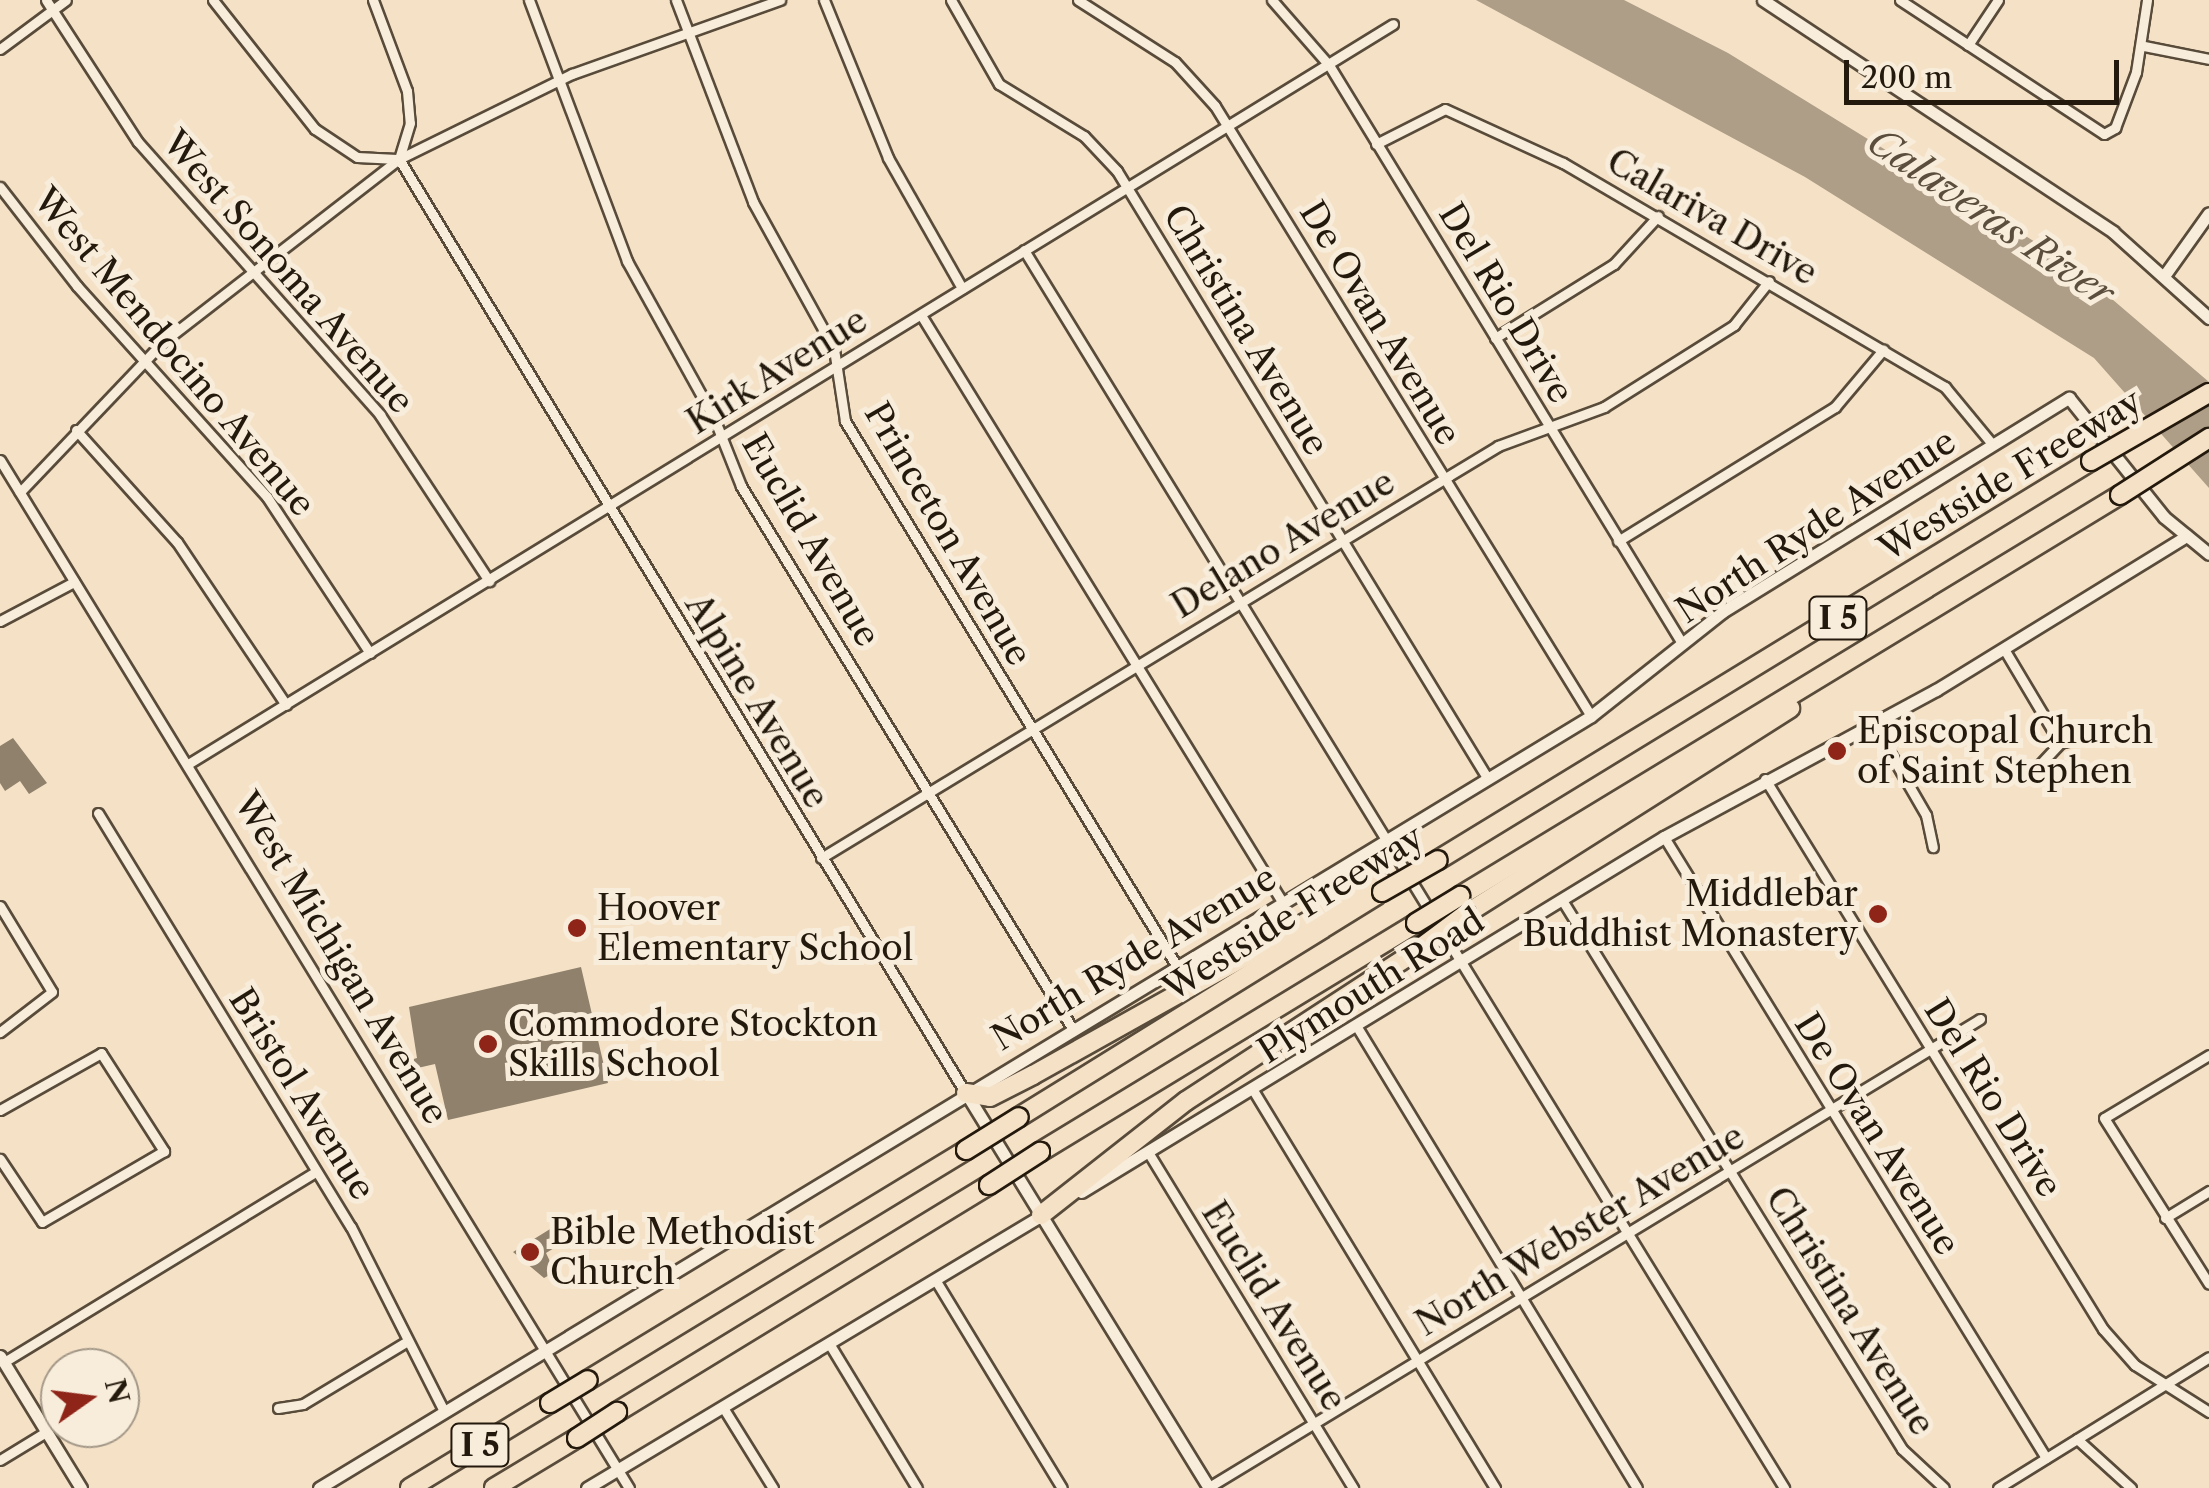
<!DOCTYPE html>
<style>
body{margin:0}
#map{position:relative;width:2209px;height:1488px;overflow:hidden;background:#f5e1c6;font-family:"Libre Caslon Text",serif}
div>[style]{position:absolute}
.water>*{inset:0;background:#ae9d87}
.building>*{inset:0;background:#90816d}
.roads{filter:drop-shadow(2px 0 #584b3a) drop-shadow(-2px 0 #584b3a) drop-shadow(0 2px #584b3a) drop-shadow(0 -2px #584b3a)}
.minor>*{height:9px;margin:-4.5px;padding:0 4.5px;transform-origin:4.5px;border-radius:4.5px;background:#f8ecda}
.tertiary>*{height:11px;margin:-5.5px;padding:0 5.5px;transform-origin:5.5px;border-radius:5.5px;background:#f8ecda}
.motorway>*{height:18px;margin:-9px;padding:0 9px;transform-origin:9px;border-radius:9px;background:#f5e1c6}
.bridges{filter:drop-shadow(2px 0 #23190c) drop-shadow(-2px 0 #23190c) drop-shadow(0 2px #23190c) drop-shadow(0 -2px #23190c)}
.motorway-bridge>*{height:18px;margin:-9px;padding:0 9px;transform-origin:9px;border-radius:9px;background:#f5e1c6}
.dots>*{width:28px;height:28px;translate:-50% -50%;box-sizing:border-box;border:5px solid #f8ecda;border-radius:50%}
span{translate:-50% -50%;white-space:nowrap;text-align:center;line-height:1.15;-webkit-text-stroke:10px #f8ecda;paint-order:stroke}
.shield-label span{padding:2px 8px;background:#f8ecda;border:2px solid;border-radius:8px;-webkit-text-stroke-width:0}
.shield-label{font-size:32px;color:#23190c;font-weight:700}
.street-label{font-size:35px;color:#23190c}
.poi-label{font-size:35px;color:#23190c}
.left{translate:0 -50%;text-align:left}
.right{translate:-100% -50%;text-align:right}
.water-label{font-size:38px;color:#5b4e3d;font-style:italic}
.north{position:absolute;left:40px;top:1348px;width:100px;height:100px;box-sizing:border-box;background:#f8ecda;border:2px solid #a39888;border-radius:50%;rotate:76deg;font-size:28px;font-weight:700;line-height:40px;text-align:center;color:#23190c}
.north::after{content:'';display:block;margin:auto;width:35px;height:45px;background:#8f2418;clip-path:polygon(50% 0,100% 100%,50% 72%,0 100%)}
.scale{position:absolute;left:1844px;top:60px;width:275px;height:45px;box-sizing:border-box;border:5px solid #23190c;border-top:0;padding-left:12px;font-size:30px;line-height:35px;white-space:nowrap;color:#23190c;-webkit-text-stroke:8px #f8ecda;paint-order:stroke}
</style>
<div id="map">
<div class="water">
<div style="clip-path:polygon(1476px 0,1624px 0,1728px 53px,2071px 264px,2209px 382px,2209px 488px,2094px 358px,1805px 177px)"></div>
</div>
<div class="building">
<div style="clip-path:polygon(13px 738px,47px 783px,29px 794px,20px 781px,5px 791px,0 783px,0 746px)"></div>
<div style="clip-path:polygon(581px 967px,608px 1083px,448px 1120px,435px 1064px,409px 1070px,407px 1061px,417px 1058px,409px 1007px)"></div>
<div style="clip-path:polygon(555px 1226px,564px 1242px,546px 1253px,555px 1272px,544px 1278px,513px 1252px)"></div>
</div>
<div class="roads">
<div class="minor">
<div style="left:46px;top:0;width:169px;rotate:57.1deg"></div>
<div style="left:138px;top:142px;width:365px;rotate:48.4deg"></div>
<div style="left:380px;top:415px;width:199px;rotate:56.7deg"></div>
<div style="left:213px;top:0;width:164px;rotate:51.7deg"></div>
<div style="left:315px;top:129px;width:50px;rotate:33.7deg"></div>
<div style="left:357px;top:157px;width:40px;rotate:2.9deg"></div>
<div style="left:373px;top:0;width:97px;rotate:69.5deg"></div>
<div style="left:407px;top:91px;width:32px;rotate:85deg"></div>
<div style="left:410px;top:123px;width:38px;rotate:107deg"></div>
<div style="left:529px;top:0;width:279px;rotate:69.4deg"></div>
<div style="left:627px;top:261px;width:179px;rotate:61deg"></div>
<div style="left:714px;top:418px;width:73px;rotate:68.3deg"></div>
<div style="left:741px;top:486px;width:635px;rotate:58.59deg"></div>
<div style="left:676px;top:0;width:216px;rotate:69.1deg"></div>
<div style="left:753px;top:202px;width:168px;rotate:61.1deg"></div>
<div style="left:834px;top:349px;width:73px;rotate:81.3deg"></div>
<div style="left:845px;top:421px;width:637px;rotate:58.68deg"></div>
<div style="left:824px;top:0;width:170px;rotate:67.9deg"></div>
<div style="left:888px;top:158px;width:150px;rotate:60.4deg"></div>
<div style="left:951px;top:0;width:97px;rotate:60.3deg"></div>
<div style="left:999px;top:84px;width:100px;rotate:31.5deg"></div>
<div style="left:1084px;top:136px;width:48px;rotate:46.7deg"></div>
<div style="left:1117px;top:171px;width:712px;rotate:58.61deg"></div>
<div style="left:1078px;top:0;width:115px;rotate:32.6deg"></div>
<div style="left:1175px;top:62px;width:59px;rotate:47.7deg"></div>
<div style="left:1215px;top:106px;width:717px;rotate:58.35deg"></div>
<div style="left:1272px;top:0;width:86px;rotate:48.8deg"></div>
<div style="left:1329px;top:65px;width:677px;rotate:58.59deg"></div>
<div style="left:1900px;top:0;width:244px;rotate:33.3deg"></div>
<div style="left:2104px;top:134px;width:13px;rotate:-29deg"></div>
<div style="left:2115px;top:128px;width:60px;rotate:-69.4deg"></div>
<div style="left:2136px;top:72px;width:73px;rotate:-81.3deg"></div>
<div style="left:1968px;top:45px;width:54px;rotate:-56.3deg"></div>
<div style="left:2144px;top:46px;width:66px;rotate:11.3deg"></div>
<div style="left:0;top:49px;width:82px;rotate:-36.6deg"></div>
<div style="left:1376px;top:144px;width:77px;rotate:-26.9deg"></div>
<div style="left:1445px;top:109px;width:130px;rotate:24.6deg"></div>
<div style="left:1563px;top:163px;width:443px;rotate:30.4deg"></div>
<div style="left:1945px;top:387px;width:75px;rotate:50.4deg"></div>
<div style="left:399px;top:159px;width:1091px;rotate:58.76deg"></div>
<div style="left:0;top:187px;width:125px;rotate:52.1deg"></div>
<div style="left:77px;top:286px;width:284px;rotate:48deg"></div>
<div style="left:267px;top:497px;width:187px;rotate:56.6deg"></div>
<div style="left:1024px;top:250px;width:1453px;rotate:58.45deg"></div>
<div style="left:921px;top:315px;width:687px;rotate:58.39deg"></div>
<div style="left:1495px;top:338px;width:140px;rotate:-31.9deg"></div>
<div style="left:1614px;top:264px;width:65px;rotate:-47.5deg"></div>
<div style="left:76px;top:430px;width:151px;rotate:48deg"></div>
<div style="left:177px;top:542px;width:196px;rotate:56.2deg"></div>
<div style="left:0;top:460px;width:1205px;rotate:58.54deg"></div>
<div style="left:20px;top:492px;width:207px;rotate:-46.4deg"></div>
<div style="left:163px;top:342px;width:299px;rotate:-37.8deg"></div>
<div style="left:399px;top:159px;width:193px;rotate:-26.2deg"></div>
<div style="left:572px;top:74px;width:221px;rotate:-19.6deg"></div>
<div style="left:1618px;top:541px;width:255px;rotate:-31.7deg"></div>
<div style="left:1835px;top:407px;width:75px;rotate:-49.9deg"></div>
<div style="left:0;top:621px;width:84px;rotate:-27.8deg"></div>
<div style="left:2004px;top:649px;width:109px;rotate:59.2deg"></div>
<div style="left:2060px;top:743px;width:41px;rotate:-14deg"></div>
<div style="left:1871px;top:720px;width:110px;rotate:59.9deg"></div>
<div style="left:1926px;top:815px;width:33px;rotate:78deg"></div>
<div style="left:188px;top:764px;width:1414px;rotate:-31.55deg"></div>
<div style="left:2031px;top:774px;width:42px;rotate:-46.9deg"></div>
<div style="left:1765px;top:779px;width:646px;rotate:58.43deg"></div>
<div style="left:2103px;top:1329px;width:48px;rotate:48.4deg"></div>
<div style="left:2135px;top:1365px;width:88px;rotate:32.4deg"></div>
<div style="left:98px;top:813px;width:485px;rotate:58.6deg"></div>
<div style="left:351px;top:1227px;width:206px;rotate:63.2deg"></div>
<div style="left:1664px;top:837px;width:729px;rotate:58.4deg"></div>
<div style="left:821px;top:858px;width:793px;rotate:-31.32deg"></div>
<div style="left:1498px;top:446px;width:113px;rotate:-20.2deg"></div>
<div style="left:1604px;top:407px;width:154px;rotate:-32.2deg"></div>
<div style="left:1734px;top:325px;width:56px;rotate:-51.5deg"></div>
<div style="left:1562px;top:900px;width:646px;rotate:58.23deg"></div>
<div style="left:1902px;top:1449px;width:57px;rotate:42.9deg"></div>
<div style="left:0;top:906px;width:100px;rotate:58.8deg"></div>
<div style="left:52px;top:992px;width:66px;rotate:142.4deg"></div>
<div style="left:1357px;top:1027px;width:539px;rotate:58.73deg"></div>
<div style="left:2209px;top:1055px;width:122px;rotate:149deg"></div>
<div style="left:2104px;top:1118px;width:196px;rotate:57.7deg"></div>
<div style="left:1253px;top:1090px;width:466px;rotate:58.7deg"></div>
<div style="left:0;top:1110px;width:116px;rotate:-29.4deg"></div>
<div style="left:101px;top:1053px;width:117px;rotate:57.3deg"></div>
<div style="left:164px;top:1151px;width:141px;rotate:149.8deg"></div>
<div style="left:42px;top:1222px;width:76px;rotate:-123.7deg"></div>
<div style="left:1148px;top:1152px;width:394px;rotate:58.6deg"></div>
<div style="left:2165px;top:1218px;width:52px;rotate:-31.5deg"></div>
<div style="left:936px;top:1281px;width:242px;rotate:58.7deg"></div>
<div style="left:830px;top:1345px;width:167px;rotate:58.7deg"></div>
<div style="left:4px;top:1362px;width:364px;rotate:-31.4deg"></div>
<div style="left:278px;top:1408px;width:25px;rotate:-9deg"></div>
<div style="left:303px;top:1404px;width:118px;rotate:-31.1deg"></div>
<div style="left:724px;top:1409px;width:93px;rotate:58.2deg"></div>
<div style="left:2077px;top:1439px;width:73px;rotate:42.2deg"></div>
<div style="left:0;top:1460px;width:54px;rotate:-31.3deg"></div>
<div style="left:1209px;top:1487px;width:902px;rotate:-31.26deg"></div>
<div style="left:1998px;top:1488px;width:248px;rotate:-31.8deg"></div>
</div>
<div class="tertiary">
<div style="left:1763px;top:0;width:420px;rotate:33.5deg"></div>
<div style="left:2113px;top:232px;width:129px;rotate:41.9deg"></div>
<div style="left:2164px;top:276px;width:77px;rotate:-54.5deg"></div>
<div style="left:966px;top:1093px;width:464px;rotate:58.4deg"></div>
<div style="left:1081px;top:1192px;width:683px;rotate:-31.34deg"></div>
<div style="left:1664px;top:837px;width:309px;rotate:-28.4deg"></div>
<div style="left:1936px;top:690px;width:294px;rotate:-31.6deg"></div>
<div style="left:0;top:1356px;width:155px;rotate:58.5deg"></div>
<div style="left:319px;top:1488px;width:1488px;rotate:-31.25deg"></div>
<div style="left:1591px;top:716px;width:167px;rotate:-38.4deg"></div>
<div style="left:1722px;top:612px;width:408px;rotate:-31.7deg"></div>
<div style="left:2069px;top:398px;width:152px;rotate:51.4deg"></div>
<div style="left:2164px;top:517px;width:58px;rotate:39.4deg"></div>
<div style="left:587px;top:1488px;width:533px;rotate:-30.95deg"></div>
</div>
<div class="motorway">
<div style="left:1438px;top:860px;width:765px;rotate:-31.43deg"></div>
<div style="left:1460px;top:896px;width:772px;rotate:-31.28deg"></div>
<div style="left:1466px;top:914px;width:384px;rotate:-32.4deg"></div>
<div style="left:966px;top:1093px;width:24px;rotate:9deg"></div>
<div style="left:990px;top:1097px;width:48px;rotate:-27.1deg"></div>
<div style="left:1033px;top:1075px;width:398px;rotate:-29.2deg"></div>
<div style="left:1019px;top:1117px;width:421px;rotate:-31.8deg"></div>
<div style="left:1040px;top:1152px;width:440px;rotate:-31.3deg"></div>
<div style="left:1041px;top:1215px;width:184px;rotate:-38.2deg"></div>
<div style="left:1186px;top:1101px;width:278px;rotate:-33.1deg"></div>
<div style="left:588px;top:1380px;width:442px;rotate:-31.3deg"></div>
<div style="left:617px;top:1412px;width:436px;rotate:-31.4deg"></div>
<div style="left:410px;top:1488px;width:164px;rotate:-31.3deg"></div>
<div style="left:494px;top:1488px;width:97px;rotate:-31.1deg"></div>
</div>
</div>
<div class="bridges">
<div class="motorway-bridge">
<div style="left:2091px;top:461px;width:136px;rotate:-30deg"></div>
<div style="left:2120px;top:495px;width:106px;rotate:-32.6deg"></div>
<div style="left:1382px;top:892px;width:64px;rotate:-29.7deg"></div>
<div style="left:1416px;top:923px;width:52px;rotate:-31.5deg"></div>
<div style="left:1419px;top:949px;width:59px;rotate:-36.7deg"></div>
<div style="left:966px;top:1150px;width:62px;rotate:-31.9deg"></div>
<div style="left:989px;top:1185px;width:61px;rotate:-32.9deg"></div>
<div style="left:550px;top:1403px;width:44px;rotate:-31.2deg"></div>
<div style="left:577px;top:1438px;width:48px;rotate:-33deg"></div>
</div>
</div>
<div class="dots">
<div style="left:1837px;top:751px;background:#8f2418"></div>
<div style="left:1878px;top:914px;background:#8f2418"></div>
<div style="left:577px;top:928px;background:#8f2418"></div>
<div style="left:488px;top:1044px;background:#8f2418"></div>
<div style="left:530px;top:1252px;background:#8f2418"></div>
</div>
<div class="shield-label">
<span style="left:1838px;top:618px">I 5</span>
<span style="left:480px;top:1445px">I 5</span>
</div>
<div class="street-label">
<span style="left:1712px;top:217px;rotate:30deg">Calariva Drive</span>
<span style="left:288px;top:272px;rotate:49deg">West Sonoma Avenue</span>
<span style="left:1506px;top:303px;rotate:59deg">Del Rio Drive</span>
<span style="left:1380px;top:323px;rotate:59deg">De Ovan Avenue</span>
<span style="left:1246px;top:330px;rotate:59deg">Christina Avenue</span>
<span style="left:174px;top:352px;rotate:50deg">West Mendocino Avenue</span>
<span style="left:777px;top:371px;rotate:-32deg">Kirk Avenue</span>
<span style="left:2010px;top:475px;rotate:-31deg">Westside Freeway</span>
<span style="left:1816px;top:526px;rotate:-33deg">North Ryde Avenue</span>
<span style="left:948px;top:534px;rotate:60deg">Princeton Avenue</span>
<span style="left:811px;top:540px;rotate:60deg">Euclid Avenue</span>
<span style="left:1283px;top:544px;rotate:-31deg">Delano Avenue</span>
<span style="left:757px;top:701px;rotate:59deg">Alpine Avenue</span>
<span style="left:1293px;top:913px;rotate:-32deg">Westside Freeway</span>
<span style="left:341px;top:958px;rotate:59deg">West Michigan Avenue</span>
<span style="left:1134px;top:958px;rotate:-31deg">North Ryde Avenue</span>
<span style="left:1371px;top:986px;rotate:-32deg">Plymouth Road</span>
<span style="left:302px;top:1094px;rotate:58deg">Bristol Avenue</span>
<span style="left:1993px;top:1098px;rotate:58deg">Del Rio Drive</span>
<span style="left:1877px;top:1134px;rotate:58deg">De Ovan Avenue</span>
<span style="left:1580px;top:1230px;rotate:-31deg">North Webster Avenue</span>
<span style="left:1274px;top:1306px;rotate:58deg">Euclid Avenue</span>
<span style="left:1850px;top:1311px;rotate:58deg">Christina Avenue</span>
</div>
<div class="poi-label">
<span class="left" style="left:1857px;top:751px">Episcopal Church<br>of Saint Stephen</span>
<span class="right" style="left:1858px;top:914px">Middlebar<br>Buddhist Monastery</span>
<span class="left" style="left:597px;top:928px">Hoover<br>Elementary School</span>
<span class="left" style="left:508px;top:1044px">Commodore Stockton<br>Skills School</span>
<span class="left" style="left:550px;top:1252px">Bible Methodist<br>Church</span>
</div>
<div class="water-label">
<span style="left:1991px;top:217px;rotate:34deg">Calaveras River</span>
</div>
<div class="north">N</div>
<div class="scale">200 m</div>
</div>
